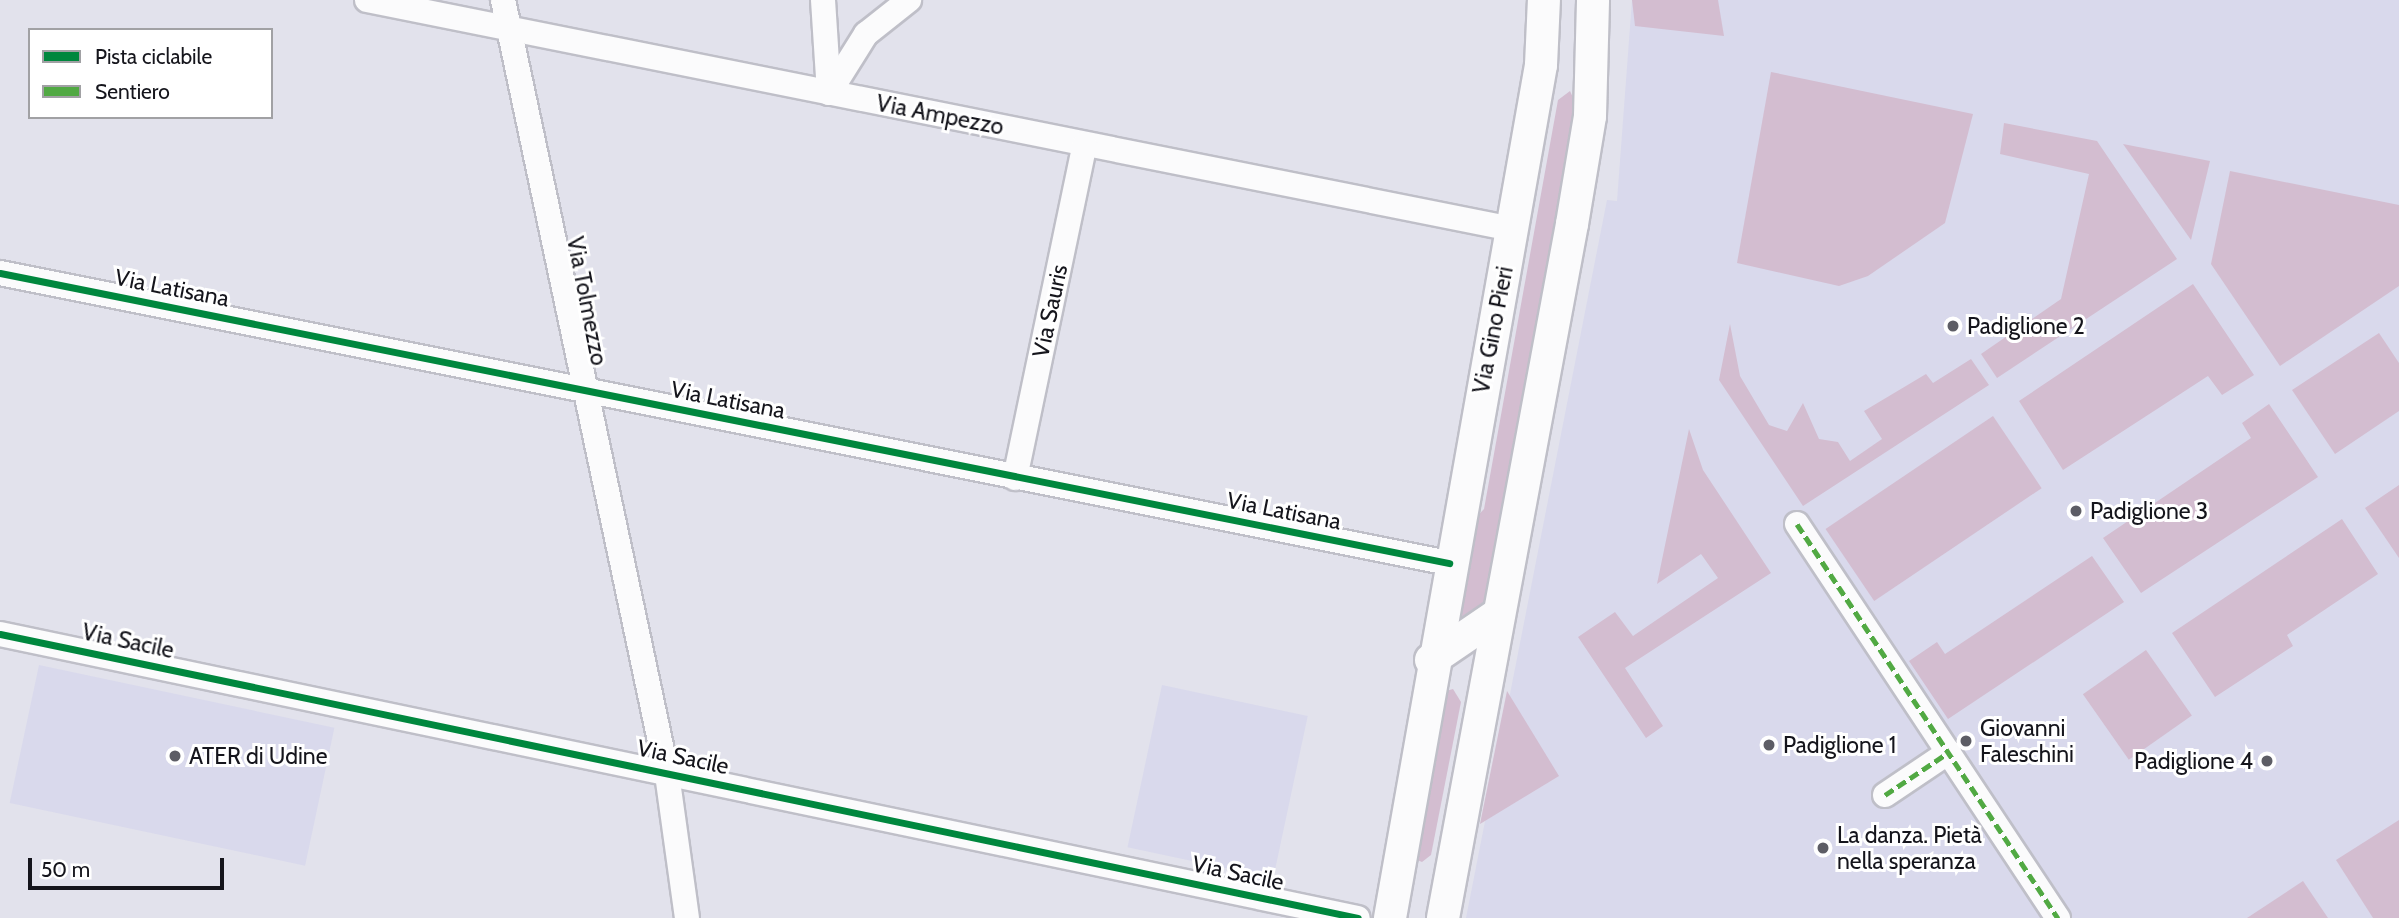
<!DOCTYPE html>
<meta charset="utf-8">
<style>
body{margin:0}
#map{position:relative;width:2399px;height:918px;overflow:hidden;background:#e2e2ec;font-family:Cabin,sans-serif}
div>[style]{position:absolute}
.built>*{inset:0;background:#d9d9ec;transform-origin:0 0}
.green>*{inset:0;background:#d3bdd0;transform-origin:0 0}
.roads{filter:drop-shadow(2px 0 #bfbfc8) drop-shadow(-2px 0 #bfbfc8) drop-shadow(0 2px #bfbfc8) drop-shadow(0 -2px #bfbfc8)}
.minor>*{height:24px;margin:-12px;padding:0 12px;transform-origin:12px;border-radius:12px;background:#fbfbfc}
.major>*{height:32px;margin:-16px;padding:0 16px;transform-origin:16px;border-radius:16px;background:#fbfbfc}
.quiet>*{height:5px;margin-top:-2.5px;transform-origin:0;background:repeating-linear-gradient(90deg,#51a943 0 10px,transparent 0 15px)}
.cycleway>*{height:7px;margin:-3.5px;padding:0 3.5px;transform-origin:3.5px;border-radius:3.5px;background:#00873e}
.dots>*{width:19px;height:19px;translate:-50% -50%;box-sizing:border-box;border:4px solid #fff;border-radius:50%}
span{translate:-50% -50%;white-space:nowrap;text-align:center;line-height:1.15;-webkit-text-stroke:6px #fff;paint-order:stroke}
.street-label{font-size:23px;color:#15151c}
.poi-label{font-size:23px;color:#15151c}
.left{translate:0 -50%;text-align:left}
.right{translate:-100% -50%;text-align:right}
.legend{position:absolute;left:28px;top:28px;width:245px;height:91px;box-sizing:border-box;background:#fff;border:2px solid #a1a1a4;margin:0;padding:9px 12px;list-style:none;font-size:21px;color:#15151c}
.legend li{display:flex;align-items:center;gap:14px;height:35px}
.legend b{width:35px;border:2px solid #a1a1a4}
.scale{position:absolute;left:28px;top:858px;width:196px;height:32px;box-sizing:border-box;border:4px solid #15151c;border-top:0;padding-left:9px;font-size:21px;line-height:24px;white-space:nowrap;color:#15151c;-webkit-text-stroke:5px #fff;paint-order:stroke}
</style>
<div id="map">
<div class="built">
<div style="clip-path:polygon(1632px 0,2399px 0,2399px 918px,1466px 918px,1607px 200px,1617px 201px)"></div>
<div style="left:39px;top:665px;width:302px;height:141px;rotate:12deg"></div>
<div style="left:1162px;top:685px;width:149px;height:166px;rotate:12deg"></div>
</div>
<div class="green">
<div style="clip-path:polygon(1632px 0,1718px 0,1724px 36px,1635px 26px)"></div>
<div style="clip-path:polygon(1771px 72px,1973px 114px,1945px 223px,1868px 276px,1839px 286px,1737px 263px)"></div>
<div style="clip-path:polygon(1570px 91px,1576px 104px,1488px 598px,1446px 636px,1469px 525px,1484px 509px,1558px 100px)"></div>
<div style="clip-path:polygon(2004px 123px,2097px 141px,2177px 259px,1997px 378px,1981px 354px,2061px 299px,2089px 174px,2000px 154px)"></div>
<div style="clip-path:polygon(2123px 144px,2210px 161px,2191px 240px)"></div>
<div style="clip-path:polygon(2230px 171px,2399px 205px,2399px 286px,2280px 366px,2211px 264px)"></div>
<div style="clip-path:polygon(2193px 284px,2254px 375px,2222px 395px,2208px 376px,2063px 470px,2019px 401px)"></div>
<div style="clip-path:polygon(1730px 324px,1740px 376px,1769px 425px,1787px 431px,1803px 403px,1819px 439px,1838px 442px,1850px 461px,1882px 439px,1864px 411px,1926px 374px,1933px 383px,1971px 359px,1989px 385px,1803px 506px,1719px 380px)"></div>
<div style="clip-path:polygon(2379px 333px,2399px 363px,2399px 411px,2335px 454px,2292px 390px)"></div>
<div style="clip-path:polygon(2269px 404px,2318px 477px,2141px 593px,2103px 538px,2251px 438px,2242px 423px)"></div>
<div style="left:1993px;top:416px;width:87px;height:202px;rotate:56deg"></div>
<div style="clip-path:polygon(1689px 429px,1703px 470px,1771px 573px,1625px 668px,1663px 726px,1646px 738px,1578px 637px,1615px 612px,1633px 636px,1718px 578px,1701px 554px,1657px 584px)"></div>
<div style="clip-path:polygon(2399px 485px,2399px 558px,2365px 508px)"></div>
<div style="clip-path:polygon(2342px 519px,2378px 574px,2287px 635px,2293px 646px,2215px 697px,2172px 633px)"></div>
<div style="clip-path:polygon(2092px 556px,2124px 602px,1948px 719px,1909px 661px,1937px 642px,1945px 654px)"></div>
<div style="left:2146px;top:650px;width:80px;height:77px;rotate:55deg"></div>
<div style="clip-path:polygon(1453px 689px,1461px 702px,1431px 855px,1422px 862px,1415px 859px,1446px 691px)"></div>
<div style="clip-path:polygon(1507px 691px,1559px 776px,1480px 824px)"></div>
<div style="clip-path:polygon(2399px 820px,2399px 918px,2373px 918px,2336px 860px)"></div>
<div style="clip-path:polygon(2303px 881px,2328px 918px,2247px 918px)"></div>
</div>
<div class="roads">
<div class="minor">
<div style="left:367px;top:0;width:1168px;rotate:11.31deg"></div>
<div style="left:503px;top:0;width:791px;rotate:78.04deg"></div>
<div style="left:667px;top:774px;width:145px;rotate:82.1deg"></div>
<div style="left:823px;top:0;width:93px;rotate:86.3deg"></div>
<div style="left:829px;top:93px;width:70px;rotate:-57.9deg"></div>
<div style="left:866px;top:34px;width:55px;rotate:-38.3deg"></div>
<div style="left:0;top:273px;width:1478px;rotate:11.32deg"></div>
<div style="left:1015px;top:478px;width:341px;rotate:-78.2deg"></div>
<div style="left:1797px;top:524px;width:473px;rotate:56.5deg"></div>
<div style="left:0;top:634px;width:1387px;rotate:11.81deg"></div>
<div style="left:1885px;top:795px;width:77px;rotate:-33.9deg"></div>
</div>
<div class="major">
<div style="left:1431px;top:660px;width:80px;rotate:-34.3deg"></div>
<div style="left:1390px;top:918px;width:866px;rotate:-79.96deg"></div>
<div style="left:1541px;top:65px;width:65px;rotate:-87.4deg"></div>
<div style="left:1443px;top:918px;width:706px;rotate:-79.47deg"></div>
<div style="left:1572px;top:224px;width:109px;rotate:-80.5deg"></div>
<div style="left:1590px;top:116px;width:116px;rotate:-88.5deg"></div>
</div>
</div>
<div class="quiet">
<div style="left:1797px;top:524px;width:473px;rotate:56.5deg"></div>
<div style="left:1885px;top:795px;width:77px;rotate:-33.9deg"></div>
</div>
<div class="cycleway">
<div style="left:0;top:273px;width:1478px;rotate:11.32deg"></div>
<div style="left:0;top:634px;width:1387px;rotate:11.81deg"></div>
</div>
<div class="dots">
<div style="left:1953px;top:326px;background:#5d5d65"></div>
<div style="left:2076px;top:511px;background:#5d5d65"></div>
<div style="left:1966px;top:741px;background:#5d5d65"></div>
<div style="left:1769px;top:745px;background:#5d5d65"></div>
<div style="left:175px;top:756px;background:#5d5d65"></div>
<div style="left:2267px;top:761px;background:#5d5d65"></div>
<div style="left:1823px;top:848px;background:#5d5d65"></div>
</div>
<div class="street-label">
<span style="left:940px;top:115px;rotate:11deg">Via Ampezzo</span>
<span style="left:172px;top:288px;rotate:11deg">Via Latisana</span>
<span style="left:587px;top:301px;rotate:79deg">Via Tolmezzo</span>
<span style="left:1050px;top:311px;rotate:-78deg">Via Sauris</span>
<span style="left:1493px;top:330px;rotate:-79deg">Via Gino Pieri</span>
<span style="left:728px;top:400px;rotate:11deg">Via Latisana</span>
<span style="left:1284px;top:511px;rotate:11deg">Via Latisana</span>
<span style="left:128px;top:641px;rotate:12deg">Via Sacile</span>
<span style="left:683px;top:757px;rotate:12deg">Via Sacile</span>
<span style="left:1238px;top:873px;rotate:12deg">Via Sacile</span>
</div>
<div class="poi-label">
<span class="left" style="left:1967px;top:326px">Padiglione 2</span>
<span class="left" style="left:2090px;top:511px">Padiglione 3</span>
<span class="left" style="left:1980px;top:741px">Giovanni<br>Faleschini</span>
<span class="left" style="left:1783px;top:745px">Padiglione 1</span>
<span class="left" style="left:189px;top:756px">ATER di Udine</span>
<span class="right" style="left:2253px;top:761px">Padiglione 4</span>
<span class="left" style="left:1837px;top:848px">La danza. Pietà<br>nella speranza</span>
</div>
<ul class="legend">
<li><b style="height:9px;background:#00873e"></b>Pista ciclabile</li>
<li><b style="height:9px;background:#51a943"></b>Sentiero</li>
</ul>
<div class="scale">50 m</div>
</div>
